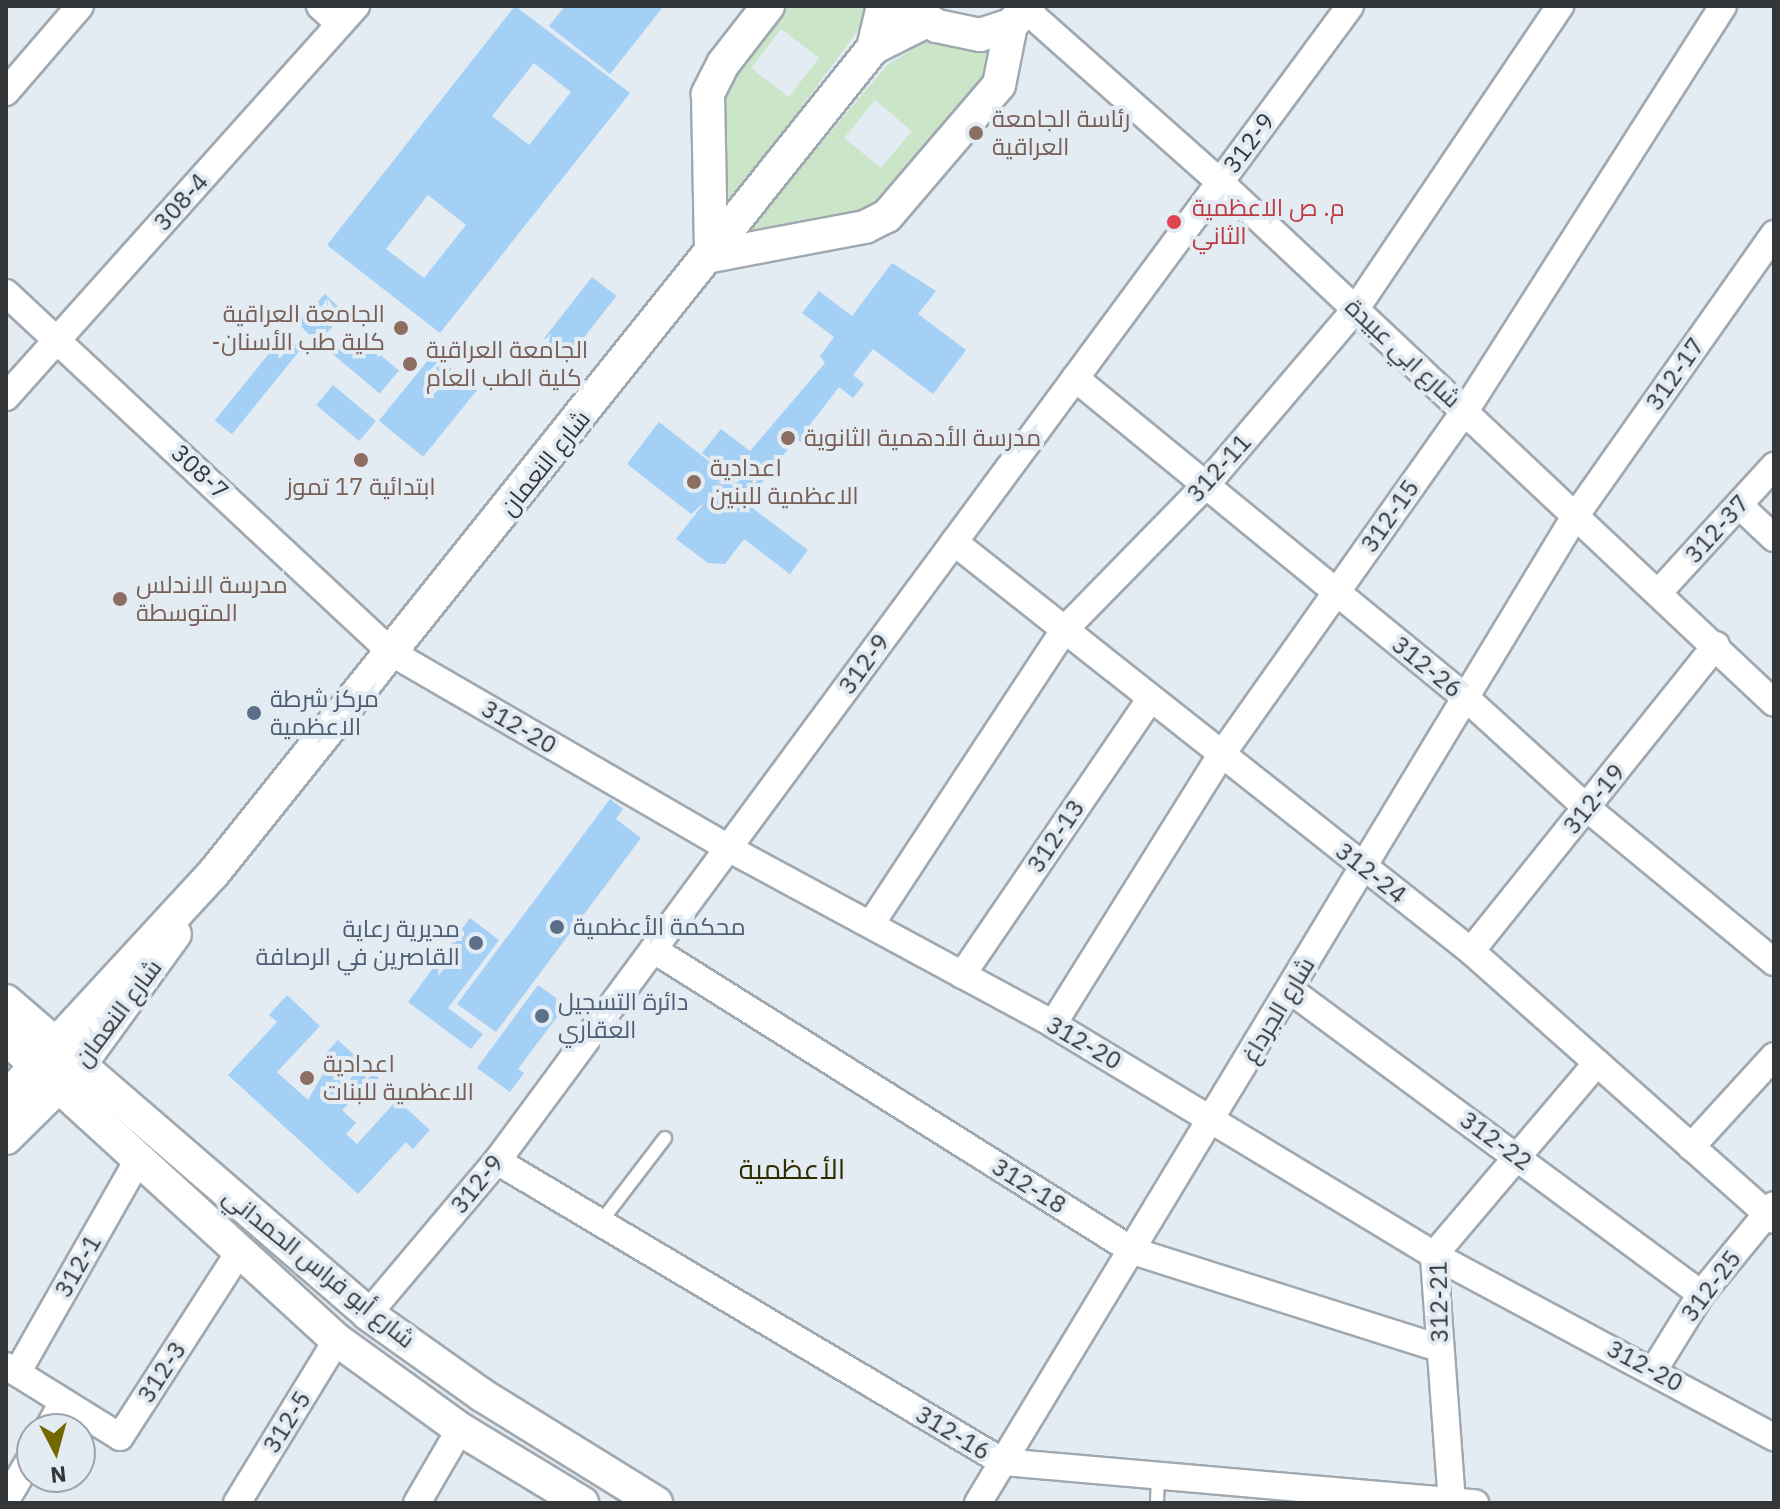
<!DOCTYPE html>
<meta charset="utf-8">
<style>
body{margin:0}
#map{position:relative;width:1780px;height:1509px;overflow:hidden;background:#e3ebf3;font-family:"IBM Plex Sans",Cairo,sans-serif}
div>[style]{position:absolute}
.green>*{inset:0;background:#cae5c8}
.building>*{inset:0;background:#a5d0f6;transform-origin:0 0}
.roads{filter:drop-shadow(2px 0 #a0a8b0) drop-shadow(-2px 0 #a0a8b0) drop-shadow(0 2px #a0a8b0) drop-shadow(0 -2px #a0a8b0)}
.service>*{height:12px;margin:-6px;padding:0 6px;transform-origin:6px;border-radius:6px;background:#fff}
.minor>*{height:26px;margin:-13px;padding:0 13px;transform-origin:13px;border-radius:13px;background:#fff}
.tertiary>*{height:32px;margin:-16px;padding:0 16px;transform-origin:16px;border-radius:16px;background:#fff}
.dots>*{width:22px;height:22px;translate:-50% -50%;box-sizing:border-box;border:4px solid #e3ebf3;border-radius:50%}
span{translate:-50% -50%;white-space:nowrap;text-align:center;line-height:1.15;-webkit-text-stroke:8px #e3ebf3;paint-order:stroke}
.education-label{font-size:24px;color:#785e54}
.left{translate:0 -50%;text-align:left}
.right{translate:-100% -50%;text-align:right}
.street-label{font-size:24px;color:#33373a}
.health-label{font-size:24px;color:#be3a42}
.service-label{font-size:24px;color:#4e5e75}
.quarter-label{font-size:28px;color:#312b00}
.frame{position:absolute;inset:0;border:8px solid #33373a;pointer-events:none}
.north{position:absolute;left:16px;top:1413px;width:80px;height:80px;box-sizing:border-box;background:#e3ebf3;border:2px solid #9da3a9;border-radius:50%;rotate:174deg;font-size:22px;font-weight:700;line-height:32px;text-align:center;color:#33373a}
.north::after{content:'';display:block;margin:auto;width:28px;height:36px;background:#736800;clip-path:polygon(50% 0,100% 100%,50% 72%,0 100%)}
</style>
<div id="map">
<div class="green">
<div style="clip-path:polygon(evenodd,784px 6px,867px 6px,867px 18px,726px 209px,719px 88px,784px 6px,781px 29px,819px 58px,789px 97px,751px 68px,781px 29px)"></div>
<div style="clip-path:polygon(evenodd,987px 41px,1001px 62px,873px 217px,747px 232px,887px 65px,924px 43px,987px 41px,875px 100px,912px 131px,881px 168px,844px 138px,875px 100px)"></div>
</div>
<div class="building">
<div style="clip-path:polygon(evenodd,515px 6px,630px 93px,440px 333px,327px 245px,515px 6px,534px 63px,571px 92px,529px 145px,492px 116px,534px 63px,515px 6px,428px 195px,466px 225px,424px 278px,386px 249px,428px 195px)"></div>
<div style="clip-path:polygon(565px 6px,661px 6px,663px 7px,610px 74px,549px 26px)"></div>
<div style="clip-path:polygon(892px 263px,936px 291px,918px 314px,966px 350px,933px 394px,873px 349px,853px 375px,864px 384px,853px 398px,839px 387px,806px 430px,818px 440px,811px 450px,796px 439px,746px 503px,808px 550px,790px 574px,744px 539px,725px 564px,708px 563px,676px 539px,705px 502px,691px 514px,627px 464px,659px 422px,724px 473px,715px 489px,727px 472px,702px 453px,721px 429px,750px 451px,825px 363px,820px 356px,834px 337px,802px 313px,819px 291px,852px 316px)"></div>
<div style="left:592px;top:277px;width:31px;height:78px;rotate:38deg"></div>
<div style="left:325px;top:294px;width:28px;height:40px;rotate:44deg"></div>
<div style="left:353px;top:332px;width:60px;height:30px;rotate:40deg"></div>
<div style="left:284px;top:335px;width:22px;height:110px;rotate:39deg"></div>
<div style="left:433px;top:354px;width:57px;height:86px;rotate:39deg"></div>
<div style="left:333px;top:385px;width:56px;height:26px;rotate:40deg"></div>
<div style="clip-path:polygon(610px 799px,623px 809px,616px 819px,641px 838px,496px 1032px,457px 1004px)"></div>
<div style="clip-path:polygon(470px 918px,499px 940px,448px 1008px,483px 1034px,471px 1049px,408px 1002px)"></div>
<div style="clip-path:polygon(538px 985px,566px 1005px,518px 1069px,524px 1073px,510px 1092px,477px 1068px)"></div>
<div style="clip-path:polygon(287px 995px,320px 1026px,277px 1072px,308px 1100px,331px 1060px,325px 1054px,338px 1040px,379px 1078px,342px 1110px,356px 1123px,346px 1134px,357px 1144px,397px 1100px,430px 1130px,413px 1149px,406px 1142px,358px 1194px,228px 1075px,277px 1022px,269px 1015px)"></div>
</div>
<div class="roads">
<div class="service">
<div style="left:600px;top:1223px;width:107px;rotate:-52.6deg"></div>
<div style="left:1157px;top:1503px;width:27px;rotate:-88deg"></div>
</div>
<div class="minor">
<div style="left:320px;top:6px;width:26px;rotate:43deg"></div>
<div style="left:1026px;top:10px;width:259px;rotate:41.6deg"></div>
<div style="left:1220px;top:182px;width:760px;rotate:43.24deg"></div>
<div style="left:6px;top:92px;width:113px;rotate:-49.3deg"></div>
<div style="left:6px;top:293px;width:528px;rotate:43deg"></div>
<div style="left:392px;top:653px;width:388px;rotate:30.1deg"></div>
<div style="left:728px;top:848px;width:370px;rotate:28.4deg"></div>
<div style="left:1053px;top:1024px;width:446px;rotate:31.2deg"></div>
<div style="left:1434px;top:1255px;width:386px;rotate:28.2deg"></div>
<div style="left:1075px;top:378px;width:505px;rotate:39.3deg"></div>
<div style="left:1466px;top:698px;width:164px;rotate:42.3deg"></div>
<div style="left:1587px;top:808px;width:242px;rotate:39.5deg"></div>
<div style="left:6px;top:397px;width:525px;rotate:-48.17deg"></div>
<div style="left:1739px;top:505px;width:48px;rotate:43.3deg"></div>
<div style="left:954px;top:542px;width:659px;rotate:38.35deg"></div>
<div style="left:1471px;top:951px;width:405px;rotate:41.6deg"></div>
<div style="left:1659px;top:592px;width:171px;rotate:-47.6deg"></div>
<div style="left:871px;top:924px;width:352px;rotate:-56.7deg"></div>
<div style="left:1064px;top:630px;width:203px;rotate:-45.6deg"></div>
<div style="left:1206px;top:485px;width:230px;rotate:-49.6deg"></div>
<div style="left:1355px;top:310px;width:367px;rotate:-56deg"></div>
<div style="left:654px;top:950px;width:566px;rotate:32.14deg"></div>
<div style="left:1133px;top:1251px;width:321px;rotate:17.6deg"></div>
<div style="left:1471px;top:951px;width:392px;rotate:-51.3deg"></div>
<div style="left:962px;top:975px;width:335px;rotate:-55.7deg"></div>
<div style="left:1290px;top:990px;width:511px;rotate:36.49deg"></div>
<div style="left:1053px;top:1024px;width:319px;rotate:-58deg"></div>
<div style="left:1222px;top:754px;width:420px;rotate:-54.7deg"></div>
<div style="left:1465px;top:411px;width:480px;rotate:-57.5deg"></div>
<div style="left:1691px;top:1147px;width:123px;rotate:-47.6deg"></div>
<div style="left:497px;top:1161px;width:589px;rotate:30.75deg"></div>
<div style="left:1003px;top:1462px;width:474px;rotate:5deg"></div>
<div style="left:368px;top:1314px;width:200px;rotate:-49.9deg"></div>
<div style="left:497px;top:1161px;width:1436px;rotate:-53.55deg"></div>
<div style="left:6px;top:1366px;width:134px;rotate:31.9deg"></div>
<div style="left:120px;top:1437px;width:221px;rotate:-57.2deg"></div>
<div style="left:1654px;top:1370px;width:89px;rotate:-58.3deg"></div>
<div style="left:1701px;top:1294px;width:115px;rotate:-50.6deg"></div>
<div style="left:17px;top:1373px;width:247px;rotate:-60.4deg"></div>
<div style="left:48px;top:1429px;width:31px;rotate:-61deg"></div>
<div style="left:6px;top:1500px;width:51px;rotate:-59.4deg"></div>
<div style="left:237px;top:1503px;width:191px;rotate:-58.5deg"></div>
<div style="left:417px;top:1503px;width:86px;rotate:-59.8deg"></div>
<div style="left:978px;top:1503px;width:1155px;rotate:-58.82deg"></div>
<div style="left:1576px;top:515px;width:344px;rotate:-54.8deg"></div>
<div style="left:1452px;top:1503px;width:249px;rotate:-94.2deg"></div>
<div style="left:1434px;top:1255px;width:252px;rotate:-49.7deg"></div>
</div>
<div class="tertiary">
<div style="left:768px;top:6px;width:73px;rotate:127.8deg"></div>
<div style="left:723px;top:64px;width:34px;rotate:117deg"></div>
<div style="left:708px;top:94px;width:162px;rotate:88.9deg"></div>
<div style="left:711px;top:256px;width:157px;rotate:-10.7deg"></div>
<div style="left:865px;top:227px;width:25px;rotate:-27deg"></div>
<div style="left:887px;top:216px;width:172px;rotate:-49.5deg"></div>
<div style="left:999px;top:85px;width:61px;rotate:-78.7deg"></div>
<div style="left:909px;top:8px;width:33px;rotate:33deg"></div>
<div style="left:937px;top:26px;width:44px;rotate:11.8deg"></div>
<div style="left:980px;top:35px;width:33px;rotate:-18deg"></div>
<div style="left:1011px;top:25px;width:26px;rotate:-47deg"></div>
<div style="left:873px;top:48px;width:43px;rotate:-76.6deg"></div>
<div style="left:6px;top:1001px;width:479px;rotate:40.8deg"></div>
<div style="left:368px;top:1314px;width:140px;rotate:35.4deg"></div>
<div style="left:482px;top:1395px;width:205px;rotate:31.8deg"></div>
<div style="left:6px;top:1038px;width:448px;rotate:42.4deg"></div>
<div style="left:337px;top:1340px;width:152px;rotate:35.9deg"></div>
<div style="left:460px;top:1429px;width:143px;rotate:31.2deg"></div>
<div style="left:6px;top:1098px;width:305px;rotate:-47.3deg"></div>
<div style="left:213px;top:874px;width:1057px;rotate:-51.37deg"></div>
<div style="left:873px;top:48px;width:60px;rotate:-26.6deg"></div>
<div style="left:6px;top:1138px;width:103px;rotate:-44.6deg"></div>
<div style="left:79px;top:1066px;width:163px;rotate:-54deg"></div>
</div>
</div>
<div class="dots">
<div style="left:976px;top:133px;background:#8d6e63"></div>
<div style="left:1174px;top:222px;background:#e0444e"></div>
<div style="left:401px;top:328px;background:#8d6e63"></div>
<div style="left:410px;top:364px;background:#8d6e63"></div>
<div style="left:788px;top:438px;background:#8d6e63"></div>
<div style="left:361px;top:460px;background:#8d6e63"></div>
<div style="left:694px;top:482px;background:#8d6e63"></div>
<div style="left:120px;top:599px;background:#8d6e63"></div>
<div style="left:254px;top:713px;background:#5c6f8a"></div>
<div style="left:557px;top:927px;background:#5c6f8a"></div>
<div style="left:476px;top:943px;background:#5c6f8a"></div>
<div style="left:542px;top:1016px;background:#5c6f8a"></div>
<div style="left:307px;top:1078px;background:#8d6e63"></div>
</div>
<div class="education-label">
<span class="left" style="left:992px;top:133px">رئاسة الجامعة<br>العراقية</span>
<span class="right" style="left:385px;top:328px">الجامعة العراقية<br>-كلية طب الأسنان</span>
<span class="left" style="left:426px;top:364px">الجامعة العراقية<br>كلية الطب العام</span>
<span class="left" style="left:804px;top:438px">مدرسة الأدهمية الثانوية</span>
<span class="left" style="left:710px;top:482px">اعدادية<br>الاعظمية للبنين</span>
<span style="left:361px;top:487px">ابتدائية 17 تموز</span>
<span class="left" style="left:136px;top:599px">مدرسة الاندلس<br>المتوسطة</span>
<span class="left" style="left:323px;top:1078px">اعدادية<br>الاعظمية للبنات</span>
</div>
<div class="street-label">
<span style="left:1249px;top:143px;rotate:-53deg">312-9</span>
<span style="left:181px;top:202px;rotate:-48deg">308-4</span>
<span style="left:1403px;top:353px;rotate:43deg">شارع ابي عبيدة</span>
<span style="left:1675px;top:374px;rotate:-55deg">312-17</span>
<span style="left:545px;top:463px;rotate:-51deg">شارع النعمان</span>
<span style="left:1219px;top:468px;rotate:-48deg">312-11</span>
<span style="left:200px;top:472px;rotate:43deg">308-7</span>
<span style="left:1390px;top:516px;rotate:-55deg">312-15</span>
<span style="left:1717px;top:529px;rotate:-48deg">312-37</span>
<span style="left:864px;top:664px;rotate:-54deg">312-9</span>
<span style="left:1427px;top:667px;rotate:39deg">312-26</span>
<span style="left:519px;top:727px;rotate:30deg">312-20</span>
<span style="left:1594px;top:799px;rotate:-51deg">312-19</span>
<span style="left:1056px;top:836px;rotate:-56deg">312-13</span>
<span style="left:1371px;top:873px;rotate:38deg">312-24</span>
<span style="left:1278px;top:1010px;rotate:-59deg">شارع الجرداغ</span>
<span style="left:118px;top:1013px;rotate:-53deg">شارع النعمان</span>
<span style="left:1084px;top:1043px;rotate:30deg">312-20</span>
<span style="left:1496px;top:1141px;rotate:36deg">312-22</span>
<span style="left:477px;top:1184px;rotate:-51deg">312-9</span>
<span style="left:1029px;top:1186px;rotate:32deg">312-18</span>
<span style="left:78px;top:1266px;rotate:-60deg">312-1</span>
<span style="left:319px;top:1268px;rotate:39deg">شارع أبو فراس الحمداني</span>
<span style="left:1711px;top:1286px;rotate:-53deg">312-25</span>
<span style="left:1439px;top:1302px;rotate:-91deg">312-21</span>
<span style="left:1645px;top:1366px;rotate:28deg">312-20</span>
<span style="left:162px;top:1372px;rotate:-57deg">312-3</span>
<span style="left:287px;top:1422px;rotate:-58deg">312-5</span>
<span style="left:953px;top:1433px;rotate:31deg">312-16</span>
</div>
<div class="health-label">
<span class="left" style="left:1192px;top:222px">م. ص الاعظمية<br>الثاني</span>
</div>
<div class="service-label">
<span class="left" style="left:270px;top:713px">مركز شرطة<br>الاعظمية</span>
<span class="left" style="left:573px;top:927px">محكمة الأعظمية</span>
<span class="right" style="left:460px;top:943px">مديرية رعاية<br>القاصرين في الرصافة</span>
<span class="left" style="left:558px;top:1016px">دائرة التسجيل<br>العقاري</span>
</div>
<div class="quarter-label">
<span style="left:792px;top:1169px">الأعظمية</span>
</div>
<div class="frame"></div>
<div class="north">N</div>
</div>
